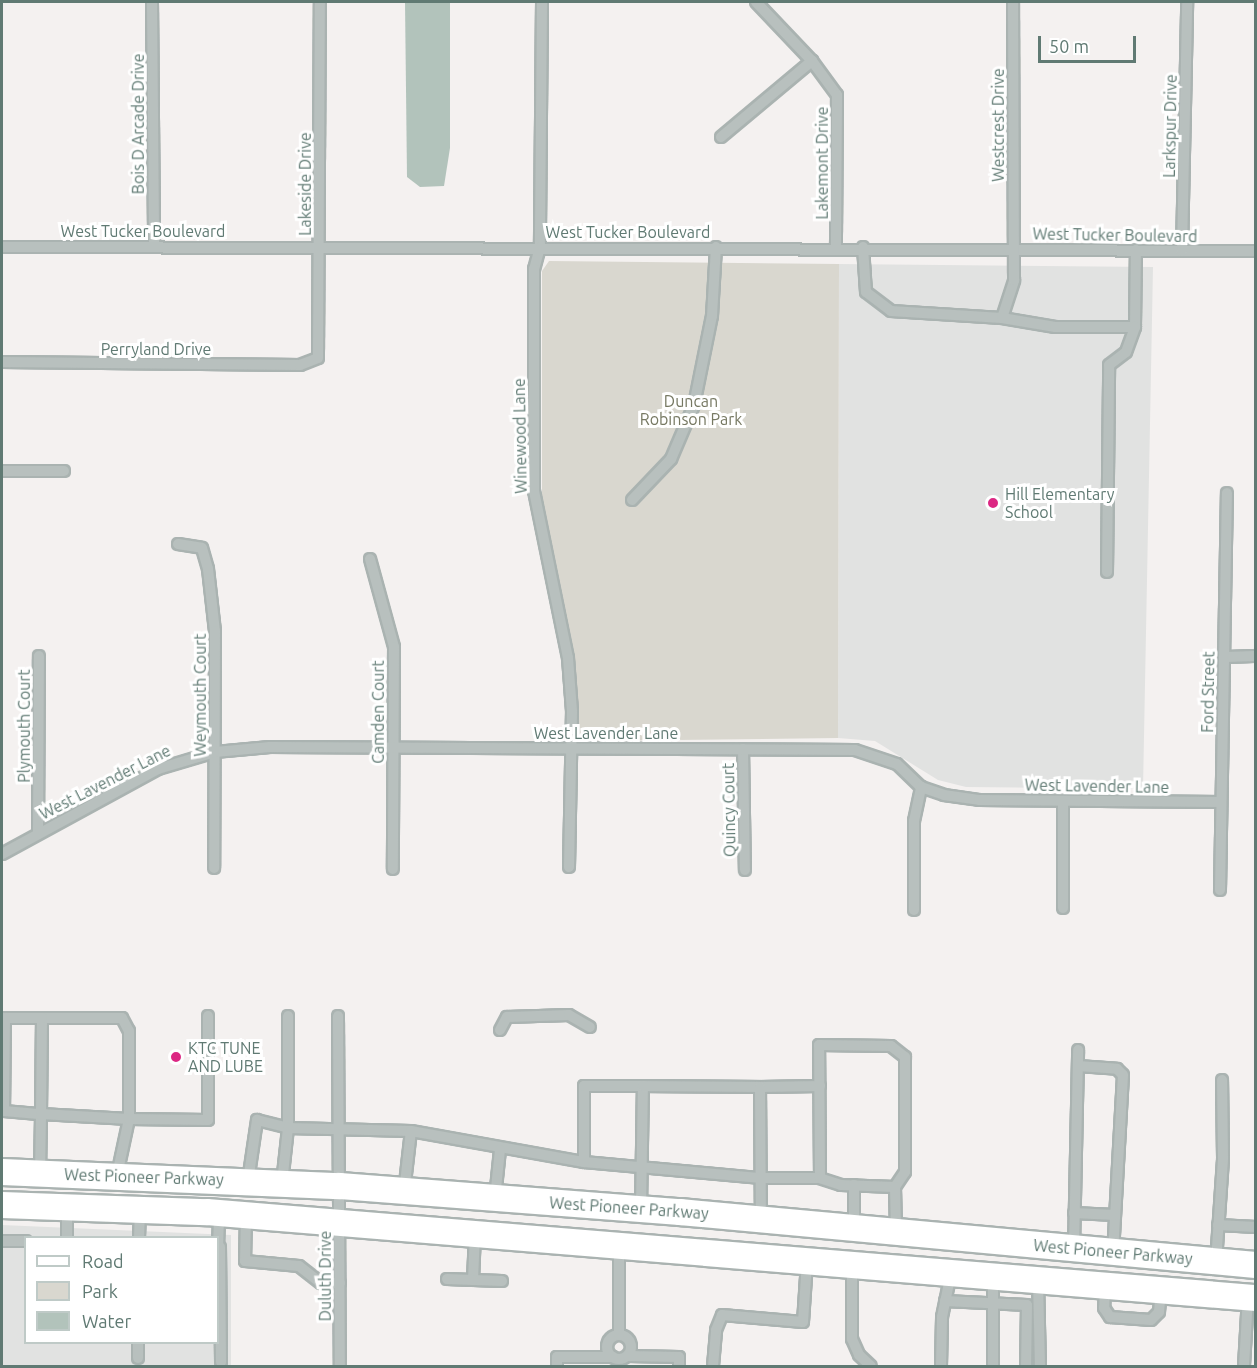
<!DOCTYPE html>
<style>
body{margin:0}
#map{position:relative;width:1257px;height:1368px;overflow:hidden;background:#f4f1f0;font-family:Ubuntu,sans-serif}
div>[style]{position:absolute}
.built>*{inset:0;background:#e1e2e1}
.green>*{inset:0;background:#d9d7cf}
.water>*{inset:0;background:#b2c3bb}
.roads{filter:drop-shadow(2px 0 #aab3b1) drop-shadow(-2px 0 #aab3b1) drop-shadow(0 2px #aab3b1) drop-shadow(0 -2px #aab3b1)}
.minor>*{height:10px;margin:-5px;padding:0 5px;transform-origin:5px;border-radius:5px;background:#b8c0be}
.minor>.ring{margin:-5px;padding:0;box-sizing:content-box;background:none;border:10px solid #b8c0be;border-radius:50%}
.major>*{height:26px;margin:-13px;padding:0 13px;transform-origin:13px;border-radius:13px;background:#fff}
.dots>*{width:16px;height:16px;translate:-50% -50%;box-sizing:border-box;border:3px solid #fff;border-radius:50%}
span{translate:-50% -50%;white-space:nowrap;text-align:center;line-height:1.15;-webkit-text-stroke:6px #fff;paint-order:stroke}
.street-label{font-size:16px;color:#607a73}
.park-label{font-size:16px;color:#767862}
.poi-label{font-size:16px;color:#607a73}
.left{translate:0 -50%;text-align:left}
.frame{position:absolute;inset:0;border:3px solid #607a73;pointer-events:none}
.legend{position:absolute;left:24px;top:1236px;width:195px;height:108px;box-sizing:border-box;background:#fff;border:2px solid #bfcac7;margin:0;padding:8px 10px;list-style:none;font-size:18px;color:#607a73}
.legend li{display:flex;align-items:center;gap:12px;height:30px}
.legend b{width:30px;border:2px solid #bfcac7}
.scale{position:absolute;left:1038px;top:36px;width:98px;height:27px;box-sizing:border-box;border:3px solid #607a73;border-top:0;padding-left:8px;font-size:18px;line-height:21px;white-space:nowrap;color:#607a73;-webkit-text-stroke:4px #fff;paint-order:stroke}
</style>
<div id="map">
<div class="built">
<div style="clip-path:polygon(839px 264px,1153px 267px,1143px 789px,966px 787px,938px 780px,875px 741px,838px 738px)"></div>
<div style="clip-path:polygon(evenodd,2px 1225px,231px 1235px,231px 1366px,2px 1366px,2px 1225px,26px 1238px,218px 1238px,218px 1342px,26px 1342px,26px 1238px)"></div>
</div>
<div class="green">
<div style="clip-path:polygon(549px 261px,839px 264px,838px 738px,588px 741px,578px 733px,568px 635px,542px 502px,542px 271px)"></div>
</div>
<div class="water">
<div style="clip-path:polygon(405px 2px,450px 2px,450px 148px,444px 186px,420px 187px,407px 177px)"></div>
</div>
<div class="roads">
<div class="minor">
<div style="left:152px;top:2px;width:244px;rotate:89.5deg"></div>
<div style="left:542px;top:2px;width:245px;rotate:90.5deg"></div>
<div style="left:540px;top:247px;width:23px;rotate:105deg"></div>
<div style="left:534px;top:269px;width:222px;rotate:90deg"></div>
<div style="left:534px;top:491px;width:170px;rotate:78.5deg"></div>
<div style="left:568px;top:658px;width:53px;rotate:85.7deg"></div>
<div style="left:572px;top:711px;width:156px;rotate:91.1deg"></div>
<div style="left:756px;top:2px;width:81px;rotate:46.5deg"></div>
<div style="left:812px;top:61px;width:42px;rotate:53.7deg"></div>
<div style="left:837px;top:95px;width:152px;rotate:90.4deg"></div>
<div style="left:721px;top:137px;width:119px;rotate:-39.9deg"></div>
<div style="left:2px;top:247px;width:1254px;rotate:0.18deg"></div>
<div style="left:863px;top:247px;width:45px;rotate:86.2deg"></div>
<div style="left:866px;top:292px;width:31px;rotate:37deg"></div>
<div style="left:891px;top:311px;width:111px;rotate:3.6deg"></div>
<div style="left:1002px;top:318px;width:40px;rotate:-72deg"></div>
<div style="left:1014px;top:280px;width:278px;rotate:-90.2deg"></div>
<div style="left:1182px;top:251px;width:249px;rotate:-88.8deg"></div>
<div style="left:1002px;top:318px;width:54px;rotate:9.6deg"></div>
<div style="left:1055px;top:327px;width:80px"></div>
<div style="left:1135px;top:327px;width:77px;rotate:-89.3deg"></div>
<div style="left:2px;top:362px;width:298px;rotate:0.6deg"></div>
<div style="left:300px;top:365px;width:19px;rotate:-21deg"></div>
<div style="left:318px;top:358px;width:356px;rotate:-89.7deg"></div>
<div style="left:2px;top:471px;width:62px"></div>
<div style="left:632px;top:500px;width:57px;rotate:-46.4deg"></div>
<div style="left:671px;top:459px;width:59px;rotate:-66.9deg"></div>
<div style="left:694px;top:405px;width:91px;rotate:-78.6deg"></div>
<div style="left:712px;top:316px;width:69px;rotate:-86.7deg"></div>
<div style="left:178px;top:544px;width:24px;rotate:9deg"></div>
<div style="left:202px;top:548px;width:22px;rotate:74deg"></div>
<div style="left:208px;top:569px;width:62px;rotate:83.6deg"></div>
<div style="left:215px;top:631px;width:237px;rotate:90.2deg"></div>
<div style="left:370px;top:559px;width:91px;rotate:74.7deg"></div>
<div style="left:394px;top:647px;width:222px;rotate:90.3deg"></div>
<div style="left:1107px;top:572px;width:207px;rotate:-89.4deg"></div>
<div style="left:1109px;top:365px;width:21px;rotate:-37deg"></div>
<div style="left:1126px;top:352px;width:27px;rotate:-70deg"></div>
<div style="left:1224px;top:657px;width:32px;rotate:-2deg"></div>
<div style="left:743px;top:749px;width:121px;rotate:89.1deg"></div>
<div style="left:1063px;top:802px;width:106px;rotate:90deg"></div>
<div style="left:38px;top:833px;width:177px;rotate:-89.7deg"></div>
<div style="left:2px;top:854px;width:178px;rotate:-28.6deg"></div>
<div style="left:158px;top:769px;width:59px;rotate:-16.6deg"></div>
<div style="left:215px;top:752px;width:55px;rotate:-5.2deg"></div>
<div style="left:270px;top:747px;width:585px;rotate:0.29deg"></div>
<div style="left:855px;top:750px;width:44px;rotate:18.4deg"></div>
<div style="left:897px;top:764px;width:33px;rotate:44deg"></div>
<div style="left:921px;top:787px;width:24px;rotate:19deg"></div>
<div style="left:944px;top:795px;width:35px;rotate:8deg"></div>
<div style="left:979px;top:800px;width:242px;rotate:0.5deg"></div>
<div style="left:1220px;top:890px;width:397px;rotate:-89deg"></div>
<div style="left:914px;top:910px;width:89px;rotate:-90deg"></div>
<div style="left:914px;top:821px;width:35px;rotate:-78deg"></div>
<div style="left:288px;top:1016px;width:112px;rotate:90deg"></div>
<div style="left:288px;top:1128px;width:123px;rotate:1.4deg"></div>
<div style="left:411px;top:1131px;width:176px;rotate:10.2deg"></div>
<div style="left:584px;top:1162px;width:178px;rotate:5.2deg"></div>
<div style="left:761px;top:1178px;width:59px"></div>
<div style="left:820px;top:1178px;width:133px;rotate:-90.4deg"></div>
<div style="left:819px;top:1045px;width:72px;rotate:0.8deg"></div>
<div style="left:891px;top:1046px;width:18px;rotate:38deg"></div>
<div style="left:905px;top:1057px;width:115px;rotate:90deg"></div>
<div style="left:905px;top:1172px;width:18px;rotate:124deg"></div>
<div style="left:895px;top:1187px;width:54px;rotate:-177.9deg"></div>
<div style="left:841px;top:1185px;width:22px;rotate:-162deg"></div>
<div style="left:338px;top:1016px;width:350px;rotate:89.7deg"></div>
<div style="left:42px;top:1018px;width:80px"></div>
<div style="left:122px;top:1018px;width:15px;rotate:62deg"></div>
<div style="left:129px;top:1031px;width:88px;rotate:90deg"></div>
<div style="left:129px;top:1119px;width:57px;rotate:102.1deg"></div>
<div style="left:500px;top:1030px;width:15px;rotate:-62deg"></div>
<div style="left:507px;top:1017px;width:62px;rotate:-1.8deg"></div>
<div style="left:569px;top:1015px;width:24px;rotate:30deg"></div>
<div style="left:1078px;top:1066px;width:39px;rotate:4deg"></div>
<div style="left:1117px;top:1069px;width:8px;rotate:45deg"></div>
<div style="left:1123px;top:1075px;width:177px;rotate:93.2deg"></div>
<div style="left:760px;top:1087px;width:60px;rotate:-1deg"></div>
<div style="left:584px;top:1162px;width:76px;rotate:-90deg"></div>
<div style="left:584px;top:1086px;width:59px"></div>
<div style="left:40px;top:1173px;width:59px;rotate:-89deg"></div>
<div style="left:41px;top:1114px;width:96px;rotate:-89.4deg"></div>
<div style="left:42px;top:1018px;width:37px;rotate:180deg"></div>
<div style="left:5px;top:1018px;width:93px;rotate:90.6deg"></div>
<div style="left:4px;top:1111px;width:37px;rotate:5deg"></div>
<div style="left:41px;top:1114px;width:88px;rotate:3.3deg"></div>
<div style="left:129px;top:1119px;width:79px;rotate:0.7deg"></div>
<div style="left:208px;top:1120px;width:104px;rotate:-90deg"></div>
<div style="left:248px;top:1181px;width:62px;rotate:-81.6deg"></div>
<div style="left:257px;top:1120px;width:32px;rotate:14deg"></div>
<div style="left:288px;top:1128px;width:55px;rotate:96.2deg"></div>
<div style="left:895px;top:1187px;width:44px;rotate:88.7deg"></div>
<div style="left:404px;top:1192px;width:61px;rotate:-83.5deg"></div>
<div style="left:495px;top:1198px;width:48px;rotate:-84.1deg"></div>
<div style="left:67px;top:1208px;width:30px;rotate:90deg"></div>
<div style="left:641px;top:1209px;width:123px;rotate:-89.1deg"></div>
<div style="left:643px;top:1086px;width:117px;rotate:0.5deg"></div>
<div style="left:760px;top:1087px;width:132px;rotate:89.6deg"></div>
<div style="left:1074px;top:1213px;width:41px;rotate:2.8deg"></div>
<div style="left:246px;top:1215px;width:46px;rotate:91.2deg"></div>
<div style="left:245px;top:1261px;width:54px;rotate:5.3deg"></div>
<div style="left:299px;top:1266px;width:28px;rotate:38deg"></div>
<div style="left:321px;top:1283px;width:19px"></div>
<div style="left:1218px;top:1225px;width:38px;rotate:3deg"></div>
<div style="left:854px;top:1228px;width:43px;rotate:-90deg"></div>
<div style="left:475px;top:1234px;width:46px;rotate:92.5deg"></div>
<div style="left:473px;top:1280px;width:29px;rotate:2deg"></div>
<div style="left:139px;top:1238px;width:28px;rotate:-88deg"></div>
<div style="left:2px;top:1241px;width:24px"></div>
<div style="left:218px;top:1247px;width:34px;rotate:-88deg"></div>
<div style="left:220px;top:1247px;width:115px;rotate:89.5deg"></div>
<div style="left:1074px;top:1248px;width:198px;rotate:-88.8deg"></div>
<div style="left:1216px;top:1262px;width:104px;rotate:-86.1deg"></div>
<div style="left:1223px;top:1158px;width:78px;rotate:-90.7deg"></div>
<div style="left:852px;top:1265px;width:74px;rotate:90deg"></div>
<div style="left:852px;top:1339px;width:17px;rotate:66deg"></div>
<div style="left:859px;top:1355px;width:16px;rotate:43deg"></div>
<div style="left:447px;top:1279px;width:26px;rotate:2deg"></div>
<div style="left:1038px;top:1280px;width:86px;rotate:88.7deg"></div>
<div style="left:1105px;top:1285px;width:23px;rotate:92deg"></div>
<div style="left:1104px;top:1308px;width:11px;rotate:56deg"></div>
<div style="left:1110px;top:1317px;width:41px;rotate:4.2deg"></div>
<div style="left:1151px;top:1320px;width:11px;rotate:-45deg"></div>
<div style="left:1159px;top:1312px;width:22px;rotate:-85deg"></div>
<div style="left:945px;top:1301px;width:82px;rotate:2.8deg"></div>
<div style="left:1027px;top:1305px;width:61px;rotate:90.9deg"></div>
<div class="ring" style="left:607px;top:1335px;width:14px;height:14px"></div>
<div style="left:619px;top:1335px;width:89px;rotate:-90deg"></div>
<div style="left:628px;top:1356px;width:51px;rotate:1.1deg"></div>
<div style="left:679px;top:1357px;width:9px;rotate:90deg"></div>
<div style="left:138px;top:1358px;width:16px;rotate:-90deg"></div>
<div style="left:557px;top:1366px;width:9px;rotate:-90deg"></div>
<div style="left:557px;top:1357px;width:56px"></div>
<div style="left:713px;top:1366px;width:36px;rotate:-85deg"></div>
<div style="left:716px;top:1330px;width:16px;rotate:-68deg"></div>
<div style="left:722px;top:1315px;width:81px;rotate:4.9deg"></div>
<div style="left:803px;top:1322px;width:61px;rotate:-86.2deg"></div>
<div style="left:941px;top:1366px;width:49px;rotate:-88.8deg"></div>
<div style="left:942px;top:1317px;width:45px;rotate:-78.4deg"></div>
<div style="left:993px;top:1366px;width:90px;rotate:-90deg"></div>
<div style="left:1244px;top:1366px;width:69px;rotate:-86.7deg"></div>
</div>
<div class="major">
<div style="left:2px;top:1172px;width:338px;rotate:2.4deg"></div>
<div style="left:340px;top:1186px;width:341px;rotate:4.4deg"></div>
<div style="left:680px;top:1212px;width:578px;rotate:5.26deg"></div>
<div style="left:2px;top:1205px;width:205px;rotate:2deg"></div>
<div style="left:207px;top:1212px;width:1053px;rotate:4.69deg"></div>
</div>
</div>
<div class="dots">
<div style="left:993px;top:503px;background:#dc2783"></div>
<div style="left:176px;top:1057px;background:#dc2783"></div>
</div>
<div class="street-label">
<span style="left:138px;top:124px;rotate:-90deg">Bois D Arcade Drive</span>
<span style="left:998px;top:125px;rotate:-90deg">Westcrest Drive</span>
<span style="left:1170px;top:126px;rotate:-89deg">Larkspur Drive</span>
<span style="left:822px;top:163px;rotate:-90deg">Lakemont Drive</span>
<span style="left:305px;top:184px;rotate:-90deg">Lakeside Drive</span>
<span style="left:143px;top:231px">West Tucker Boulevard</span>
<span style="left:628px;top:232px">West Tucker Boulevard</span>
<span style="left:1115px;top:235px;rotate:1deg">West Tucker Boulevard</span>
<span style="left:156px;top:349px">Perryland Drive</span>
<span style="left:520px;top:436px;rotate:-91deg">Winewood Lane</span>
<span style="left:1208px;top:692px;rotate:-89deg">Ford Street</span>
<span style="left:200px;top:695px;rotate:-90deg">Weymouth Court</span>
<span style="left:378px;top:712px;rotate:-90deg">Camden Court</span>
<span style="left:24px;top:726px;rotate:-90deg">Plymouth Court</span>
<span style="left:606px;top:733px">West Lavender Lane</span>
<span style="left:105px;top:782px;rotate:-27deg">West Lavender Lane</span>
<span style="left:1097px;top:786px;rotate:1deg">West Lavender Lane</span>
<span style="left:729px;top:810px;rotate:-91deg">Quincy Court</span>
<span style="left:144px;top:1177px;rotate:2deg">West Pioneer Parkway</span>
<span style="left:629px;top:1208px;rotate:4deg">West Pioneer Parkway</span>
<span style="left:1113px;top:1252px;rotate:5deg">West Pioneer Parkway</span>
<span style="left:325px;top:1276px;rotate:-90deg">Duluth Drive</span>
</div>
<div class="park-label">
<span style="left:691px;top:410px">Duncan<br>Robinson Park</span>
</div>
<div class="poi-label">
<span class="left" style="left:1005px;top:503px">Hill Elementary<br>School</span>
<span class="left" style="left:188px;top:1057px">KTC TUNE<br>AND LUBE</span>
</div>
<div class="frame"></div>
<ul class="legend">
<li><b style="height:8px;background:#fff"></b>Road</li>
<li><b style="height:16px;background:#d9d7cf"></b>Park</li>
<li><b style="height:16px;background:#b2c3bb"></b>Water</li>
</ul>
<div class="scale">50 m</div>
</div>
